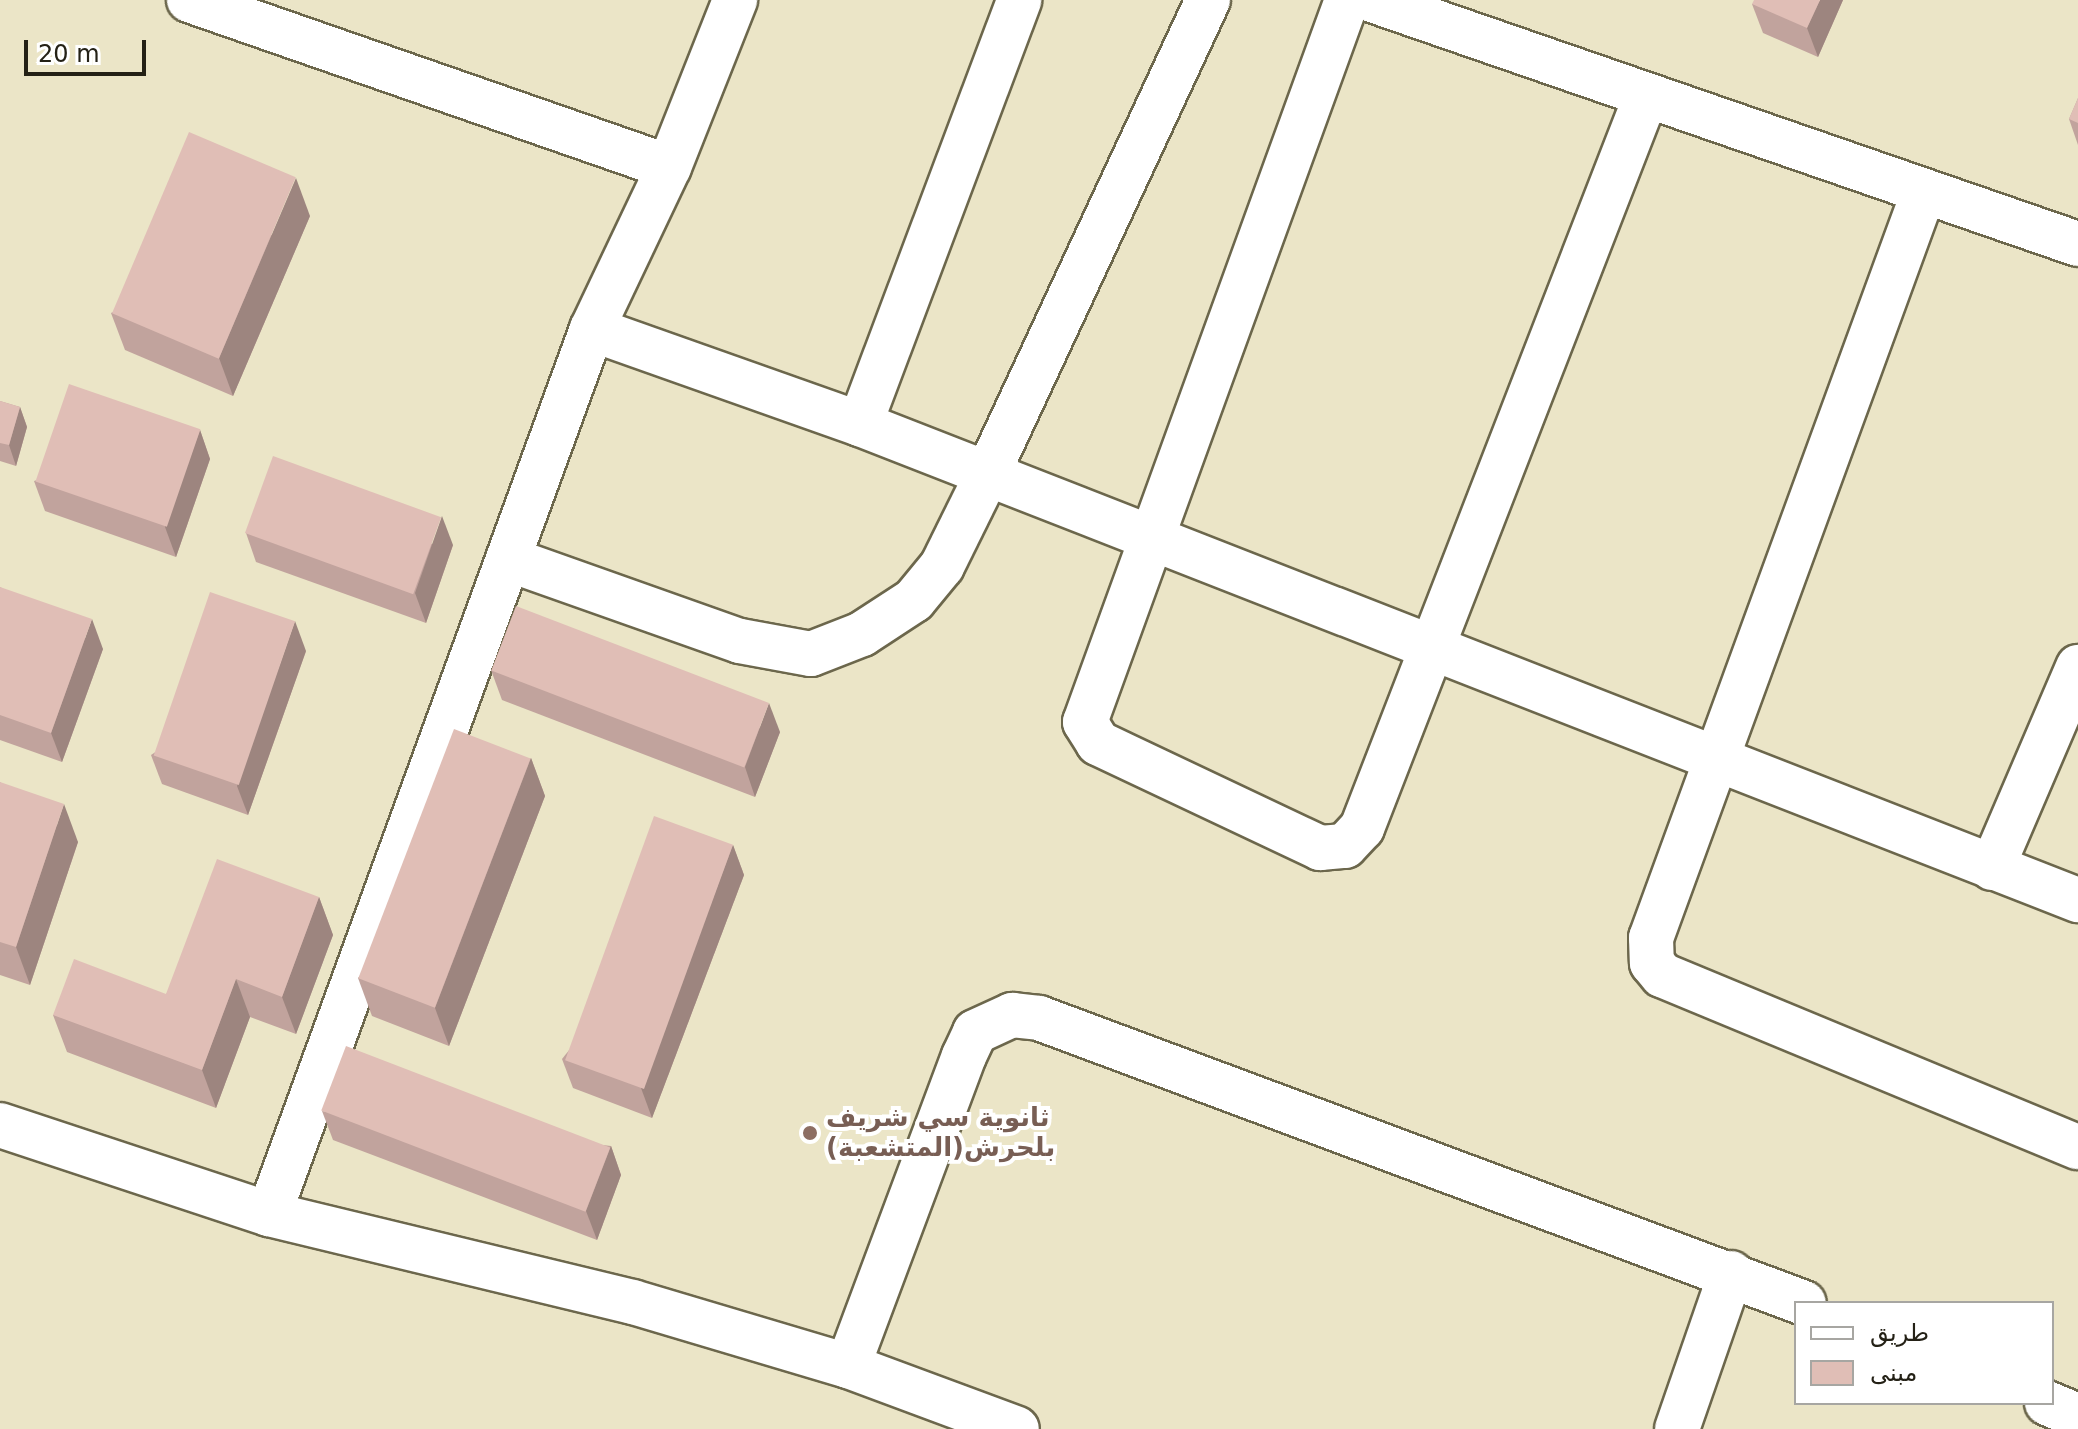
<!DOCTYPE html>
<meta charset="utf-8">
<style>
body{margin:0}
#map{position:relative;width:2078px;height:1429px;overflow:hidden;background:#ebe5c7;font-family:"DejaVu Sans",Cairo,sans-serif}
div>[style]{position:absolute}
.roads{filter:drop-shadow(2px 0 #6c674c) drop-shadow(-2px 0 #6c674c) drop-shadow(0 2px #6c674c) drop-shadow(0 -2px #6c674c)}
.minor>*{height:44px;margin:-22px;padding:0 22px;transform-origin:22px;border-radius:22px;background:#fff}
.wall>*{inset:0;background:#c1a39d}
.shaded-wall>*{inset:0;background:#9d857f}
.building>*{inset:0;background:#e0beb6;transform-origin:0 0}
.dots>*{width:22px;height:22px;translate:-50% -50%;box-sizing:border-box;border:4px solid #fff;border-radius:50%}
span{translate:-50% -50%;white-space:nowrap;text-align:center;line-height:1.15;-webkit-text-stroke:8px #fff;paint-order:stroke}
.education-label{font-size:26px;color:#785e54;font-weight:700}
.left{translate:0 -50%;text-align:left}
.legend{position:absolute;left:1794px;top:1301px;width:260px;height:104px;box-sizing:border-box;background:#fff;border:2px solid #a7a6a2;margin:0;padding:10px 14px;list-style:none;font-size:24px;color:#242116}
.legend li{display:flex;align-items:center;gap:16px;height:40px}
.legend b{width:40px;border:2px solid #a7a6a2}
.scale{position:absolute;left:24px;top:40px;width:122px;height:36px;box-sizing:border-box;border:4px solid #242116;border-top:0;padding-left:10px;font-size:24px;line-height:28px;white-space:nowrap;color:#242116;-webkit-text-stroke:6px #fff;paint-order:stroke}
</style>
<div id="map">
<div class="roads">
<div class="minor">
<div style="left:189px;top:0;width:508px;rotate:19.18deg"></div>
<div style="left:1347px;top:0;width:768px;rotate:109.94deg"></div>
<div style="left:1085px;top:722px;width:25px;rotate:58deg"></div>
<div style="left:1098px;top:743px;width:246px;rotate:25.3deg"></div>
<div style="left:1320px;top:848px;width:25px;rotate:-5deg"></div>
<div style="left:1345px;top:846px;width:25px;rotate:-47deg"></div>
<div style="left:1362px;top:828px;width:785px;rotate:-68.79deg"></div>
<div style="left:1372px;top:0;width:747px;rotate:19.07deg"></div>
<div style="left:1923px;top:194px;width:792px;rotate:110.08deg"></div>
<div style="left:1651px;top:938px;width:25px;rotate:88deg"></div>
<div style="left:1652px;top:963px;width:16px;rotate:50deg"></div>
<div style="left:1662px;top:975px;width:450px;rotate:22.5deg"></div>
<div style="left:592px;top:329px;width:284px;rotate:19.5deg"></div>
<div style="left:860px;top:424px;width:1308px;rotate:21.35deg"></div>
<div style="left:860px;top:424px;width:453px;rotate:-69.4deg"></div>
<div style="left:508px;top:559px;width:246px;rotate:19.5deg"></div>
<div style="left:740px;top:641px;width:72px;rotate:10.4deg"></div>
<div style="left:811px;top:654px;width:55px;rotate:-21.4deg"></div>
<div style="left:862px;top:634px;width:62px;rotate:-33.2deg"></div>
<div style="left:914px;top:600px;width:44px;rotate:-50.5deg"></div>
<div style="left:942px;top:566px;width:102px;rotate:-63.7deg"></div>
<div style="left:987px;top:475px;width:524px;rotate:-65.05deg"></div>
<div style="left:1992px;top:868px;width:219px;rotate:-66.8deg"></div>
<div style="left:0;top:1125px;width:283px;rotate:18.3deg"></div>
<div style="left:269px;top:1214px;width:374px;rotate:13.6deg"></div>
<div style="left:633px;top:1302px;width:224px;rotate:16.6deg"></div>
<div style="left:848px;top:1366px;width:180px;rotate:20.4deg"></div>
<div style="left:269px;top:1214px;width:942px;rotate:-69.95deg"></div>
<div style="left:592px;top:329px;width:179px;rotate:-64.6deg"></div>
<div style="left:669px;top:167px;width:180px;rotate:-68.4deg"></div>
<div style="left:848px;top:1366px;width:331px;rotate:-69.5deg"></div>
<div style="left:964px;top:1056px;width:26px;rotate:-65deg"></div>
<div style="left:975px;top:1032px;width:41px;rotate:-24.7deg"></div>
<div style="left:1012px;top:1015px;width:27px;rotate:6deg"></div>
<div style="left:1039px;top:1018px;width:816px;rotate:20.43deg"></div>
<div style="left:2047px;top:1403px;width:34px;rotate:23deg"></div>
<div style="left:1677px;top:1429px;width:165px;rotate:-70.9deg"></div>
</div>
</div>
<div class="wall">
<div style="clip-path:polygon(1843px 0,1818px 57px,1763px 33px,1752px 4px)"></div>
<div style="clip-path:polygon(2078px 98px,2078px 145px,2069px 119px)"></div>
<div style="clip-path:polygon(310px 216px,233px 396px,125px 350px,111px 313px)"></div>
<div style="clip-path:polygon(0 401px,20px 407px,27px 427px,16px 466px,0 461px)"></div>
<div style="clip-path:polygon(200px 430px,210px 459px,176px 557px,45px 511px,34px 481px)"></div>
<div style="clip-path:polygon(246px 533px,453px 545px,426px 623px,256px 562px)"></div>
<div style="clip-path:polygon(0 587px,103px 649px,62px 762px,0 740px)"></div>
<div style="clip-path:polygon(306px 651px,248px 815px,162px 784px,151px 755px)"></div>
<div style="clip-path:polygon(491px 670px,780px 732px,755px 797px,502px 700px)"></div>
<div style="clip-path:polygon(531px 758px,545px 796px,449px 1046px,372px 1016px,358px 978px)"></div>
<div style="clip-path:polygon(0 782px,78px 842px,30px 985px,0 975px)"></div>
<div style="clip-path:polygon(733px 845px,744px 875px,652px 1118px,573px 1088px,562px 1059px)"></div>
<div style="clip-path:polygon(319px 897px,333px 935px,296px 1034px,250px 1017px,216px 1108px,67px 1052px,53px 1015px,166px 994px)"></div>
<div style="clip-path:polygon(322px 1111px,611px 1146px,621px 1175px,597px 1240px,333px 1140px)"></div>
</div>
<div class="shaded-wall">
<div style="clip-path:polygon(1820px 0,1843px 0,1818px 57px,1807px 28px)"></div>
<div style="clip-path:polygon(296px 178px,310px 216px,233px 396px,219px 358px)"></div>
<div style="clip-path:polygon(20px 407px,27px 427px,16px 466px,9px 445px)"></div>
<div style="clip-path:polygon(200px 430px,210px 459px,176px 557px,165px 527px)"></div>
<div style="clip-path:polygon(442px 516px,453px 545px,426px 623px,415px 593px)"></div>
<div style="clip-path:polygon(92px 619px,103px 649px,62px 762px,51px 733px)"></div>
<div style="clip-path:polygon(295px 621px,306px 651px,248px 815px,237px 786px)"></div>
<div style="clip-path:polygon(769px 703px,780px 732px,755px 797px,745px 767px)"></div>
<div style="clip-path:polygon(531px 758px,545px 796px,449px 1046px,435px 1008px)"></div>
<div style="clip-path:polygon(64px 804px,78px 842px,30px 985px,16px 947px)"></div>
<div style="clip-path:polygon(733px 845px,744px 875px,652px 1118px,641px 1088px)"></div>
<div style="clip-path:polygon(319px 897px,333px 935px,296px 1034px,282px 997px)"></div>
<div style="clip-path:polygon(236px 979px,250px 1017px,216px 1108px,202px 1070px)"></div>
<div style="clip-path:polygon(611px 1146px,621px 1175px,597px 1240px,586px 1211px)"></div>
</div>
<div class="building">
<div style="clip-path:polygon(1754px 0,1820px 0,1807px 28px,1752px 4px)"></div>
<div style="clip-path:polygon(2078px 98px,2078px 123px,2069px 119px)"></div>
<div style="left:189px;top:132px;width:116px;height:197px;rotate:23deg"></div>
<div style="left:69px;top:384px;width:139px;height:103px;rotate:19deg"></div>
<div style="clip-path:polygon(0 401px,20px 407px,9px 445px,0 443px)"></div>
<div style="left:273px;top:456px;width:179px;height:82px;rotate:20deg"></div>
<div style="clip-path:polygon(0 587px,92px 619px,51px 733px,0 715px)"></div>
<div style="left:210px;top:592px;width:90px;height:173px;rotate:19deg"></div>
<div style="left:516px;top:606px;width:271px;height:69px;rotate:21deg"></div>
<div style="left:454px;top:729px;width:82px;height:267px;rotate:21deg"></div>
<div style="clip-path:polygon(0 782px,64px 804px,16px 947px,0 942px)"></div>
<div style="left:654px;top:816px;width:84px;height:260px;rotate:20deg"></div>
<div style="clip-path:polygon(217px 859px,319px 897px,282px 997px,236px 979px,202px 1070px,53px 1015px,74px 959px,166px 994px)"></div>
<div style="left:346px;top:1046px;width:283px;height:69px;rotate:21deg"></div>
</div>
<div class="dots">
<div style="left:810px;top:1133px;background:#8d6e63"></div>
</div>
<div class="education-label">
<span class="left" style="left:826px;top:1133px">ثانوية سي شريف<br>بلحرش(المتشعبة)</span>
</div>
<ul class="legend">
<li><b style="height:10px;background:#fff"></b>طريق</li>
<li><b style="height:22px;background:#e0beb6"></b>مبنى</li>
</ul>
<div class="scale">20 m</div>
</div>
